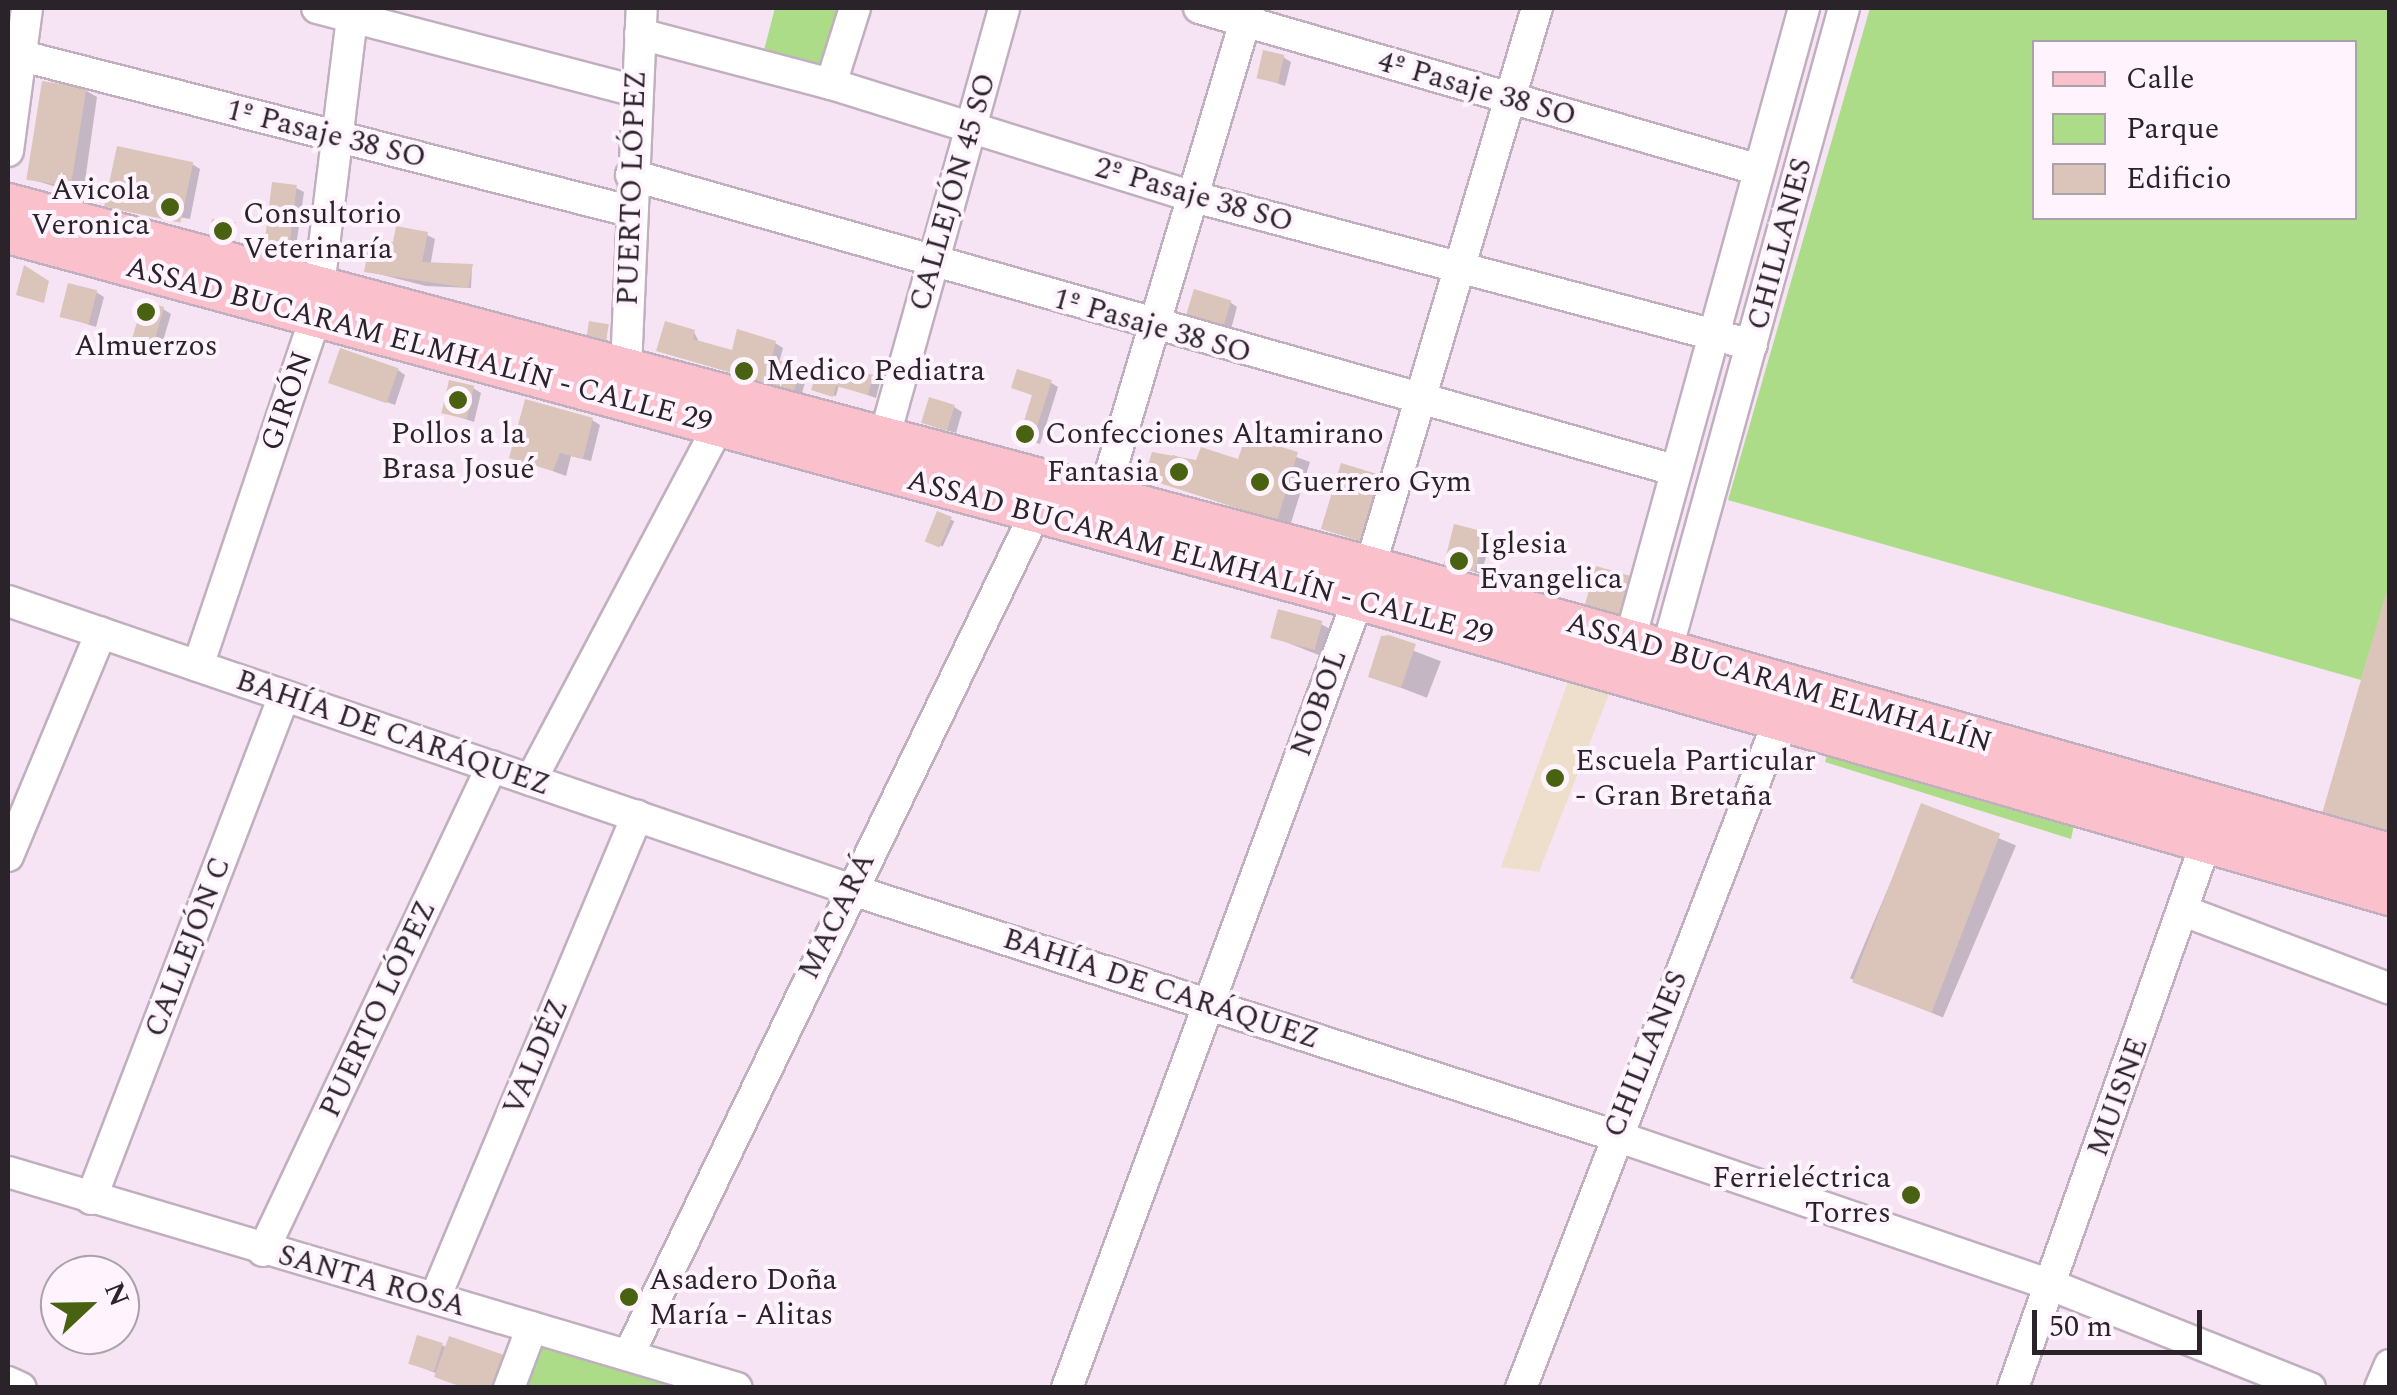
<!DOCTYPE html>
<meta charset="utf-8">
<style>
body{margin:0}
#map{position:relative;width:2397px;height:1395px;overflow:hidden;background:#f6e4f4;font-family:Spectral,serif}
div>[style]{position:absolute}
.education>*{inset:0;background:#eddfcb}
.green>*{inset:0;background:#acdc88}
.shadow>*{inset:0;background:#0003;transform-origin:0 0}
.building>*{inset:0;background:#dbc5bb;transform-origin:0 0}
.roads{filter:drop-shadow(2px 0 #c1afbf) drop-shadow(-2px 0 #c1afbf) drop-shadow(0 2px #c1afbf) drop-shadow(0 -2px #c1afbf)}
.minor>*{height:30px;margin:-15px;padding:0 15px;transform-origin:15px;border-radius:15px;background:#fff}
.major>*{height:40px;margin:-20px;padding:0 20px;transform-origin:20px;border-radius:20px;background:#fac1cd}
.dots>*{width:28px;height:28px;translate:-50% -50%;box-sizing:border-box;border:5px solid #fff4fe;border-radius:50%}
span{translate:-50% -50%;white-space:nowrap;text-align:center;line-height:1.15;-webkit-text-stroke:8px #fff4fe;paint-order:stroke}
.street-label{font-size:30px;color:#2a242a}
.poi-label{font-size:30px;color:#2a242a}
.right{translate:-100% -50%;text-align:right}
.left{translate:0 -50%;text-align:left}
.frame{position:absolute;inset:0;border:10px solid #2a242a;pointer-events:none}
.legend{position:absolute;left:2032px;top:40px;width:325px;height:180px;box-sizing:border-box;background:#fff4fe;border:2px solid #aaa1a9;margin:0;padding:12px 18px;list-style:none;font-size:30px;color:#2a242a}
.legend li{display:flex;align-items:center;gap:20px;height:50px}
.legend b{width:50px;border:2px solid #aaa1a9}
.north{position:absolute;left:40px;top:1255px;width:100px;height:100px;box-sizing:border-box;background:#fff4fe;border:2px solid #aaa1a9;border-radius:50%;rotate:68deg;font-size:28px;font-weight:700;line-height:40px;text-align:center;color:#2a242a}
.north::after{content:'';display:block;margin:auto;width:35px;height:45px;background:#486211;clip-path:polygon(50% 0,100% 100%,50% 72%,0 100%)}
.scale{position:absolute;left:2032px;top:1310px;width:170px;height:45px;box-sizing:border-box;border:5px solid #2a242a;border-top:0;padding-left:12px;font-size:30px;line-height:35px;white-space:nowrap;color:#2a242a;-webkit-text-stroke:8px #fff4fe;paint-order:stroke}
</style>
<div id="map">
<div class="education">
<div style="clip-path:polygon(1569px 679px,1611px 689px,1539px 872px,1501px 867px)"></div>
</div>
<div class="green">
<div style="clip-path:polygon(775px 8px,839px 8px,823px 68px,763px 54px)"></div>
<div style="clip-path:polygon(evenodd,1870px 8px,2389px 8px,2390px 584px,2361px 680px,1728px 500px,1870px 8px,2034px 42px,2354px 42px,2354px 218px,2034px 218px,2034px 42px)"></div>
<div style="clip-path:polygon(1831px 744px,2076px 815px,2071px 839px,1825px 762px)"></div>
<div style="clip-path:polygon(537px 1340px,676px 1382px,674px 1388px,519px 1388px)"></div>
</div>
<div class="shadow">
<div style="clip-path:polygon(1283px 57px,1291px 62px,1285px 86px,1259px 77px)"></div>
<div style="clip-path:polygon(85px 90px,97px 97px,83px 195px,30px 179px)"></div>
<div style="clip-path:polygon(192px 164px,200px 169px,190px 219px,107px 205px)"></div>
<div style="clip-path:polygon(296px 188px,304px 192px,295px 253px,274px 250px,266px 246px)"></div>
<div style="clip-path:polygon(427px 235px,435px 239px,430px 267px,472px 267px,471px 288px,426px 286px,367px 271px,394px 245px)"></div>
<div style="clip-path:polygon(96px 292px,104px 297px,96px 327px,62px 316px)"></div>
<div style="clip-path:polygon(1230px 302px,1237px 307px,1230px 333px,1195px 324px)"></div>
<div style="clip-path:polygon(163px 309px,171px 314px,160px 351px,134px 342px)"></div>
<div style="clip-path:polygon(694px 332px,700px 344px,733px 353px,775px 343px,783px 348px,779px 363px,808px 373px,802px 393px,659px 350px)"></div>
<div style="clip-path:polygon(398px 370px,405px 375px,395px 405px,332px 382px)"></div>
<div style="clip-path:polygon(872px 377px,880px 382px,876px 398px,839px 385px,836px 396px,817px 391px,840px 379px)"></div>
<div style="clip-path:polygon(1050px 382px,1058px 387px,1040px 444px,1029px 440px,1034px 396px,1014px 387px)"></div>
<div style="clip-path:polygon(473px 388px,481px 393px,474px 422px,444px 412px)"></div>
<div style="clip-path:polygon(954px 407px,962px 412px,956px 433px,932px 426px)"></div>
<div style="clip-path:polygon(592px 420px,600px 425px,591px 461px,571px 456px,566px 476px,512px 456px)"></div>
<div style="clip-path:polygon(1247px 439px,1310px 462px,1290px 526px,1167px 484px,1173px 455px,1198px 464px,1240px 463px)"></div>
<div style="clip-path:polygon(1380px 478px,1392px 485px,1374px 546px,1324px 528px)"></div>
<div style="left:939px;top:514px;width:17px;height:28px;rotate:25deg"></div>
<div style="left:1456px;top:527px;width:38px;height:37px;rotate:18deg"></div>
<div style="clip-path:polygon(1321px 624px,1346px 638px,1339px 663px,1273px 637px)"></div>
<div style="left:1383px;top:639px;width:62px;height:39px;rotate:21deg"></div>
<div style="left:1923px;top:806px;width:101px;height:187px;rotate:23deg"></div>
<div style="clip-path:polygon(442px 1345px,447px 1348px,438px 1374px,410px 1363px)"></div>
</div>
<div class="building">
<div style="left:1263px;top:50px;width:22px;height:29px;rotate:13deg"></div>
<div style="left:42px;top:81px;width:45px;height:100px;rotate:9deg"></div>
<div style="left:117px;top:146px;width:78px;height:62px;rotate:12deg"></div>
<div style="left:272px;top:182px;width:25px;height:66px;rotate:7deg"></div>
<div style="left:212px;top:219px;width:24px;height:21px;rotate:7deg"></div>
<div style="clip-path:polygon(396px 226px,428px 232px,422px 262px,473px 264px,468px 288px,364px 272px,370px 238px,393px 242px)"></div>
<div style="clip-path:polygon(24px 265px,49px 281px,44px 303px,16px 295px)"></div>
<div style="left:68px;top:283px;width:30px;height:35px;rotate:14deg"></div>
<div style="left:1194px;top:289px;width:39px;height:32px;rotate:17deg"></div>
<div style="left:143px;top:301px;width:22px;height:44px;rotate:16deg"></div>
<div style="left:589px;top:321px;width:20px;height:17px;rotate:9deg"></div>
<div style="clip-path:polygon(665px 321px,695px 330px,693px 339px,732px 350px,737px 329px,776px 341px,772px 358px,801px 367px,794px 391px,656px 351px)"></div>
<div style="left:340px;top:348px;width:62px;height:37px;rotate:19deg"></div>
<div style="clip-path:polygon(841px 366px,873px 375px,868px 395px,836px 386px,833px 397px,811px 390px,817px 370px,838px 376px)"></div>
<div style="clip-path:polygon(1017px 369px,1052px 380px,1032px 442px,1019px 437px,1032px 395px,1011px 388px)"></div>
<div style="left:449px;top:380px;width:26px;height:34px;rotate:13deg"></div>
<div style="left:929px;top:397px;width:27px;height:27px;rotate:17deg"></div>
<div style="clip-path:polygon(525px 399px,593px 418px,583px 459px,560px 453px,553px 471px,509px 458px)"></div>
<div style="clip-path:polygon(1246px 436px,1298px 452px,1277px 521px,1144px 478px,1152px 452px,1196px 460px,1201px 447px,1238px 459px)"></div>
<div style="left:1341px;top:463px;width:42px;height:69px;rotate:17deg"></div>
<div style="left:937px;top:511px;width:16px;height:33px;rotate:22deg"></div>
<div style="left:1454px;top:524px;width:32px;height:41px;rotate:14deg"></div>
<div style="left:1596px;top:566px;width:37px;height:42px;rotate:16deg"></div>
<div style="clip-path:polygon(2388px 587px,2390px 587px,2390px 836px,2321px 817px)"></div>
<div style="left:1278px;top:609px;width:46px;height:30px;rotate:15deg"></div>
<div style="clip-path:polygon(1389px 635px,1416px 644px,1401px 688px,1368px 677px,1381px 636px)"></div>
<div style="left:1921px;top:803px;width:85px;height:192px;rotate:21deg"></div>
<div style="left:417px;top:1335px;width:27px;height:30px;rotate:17deg"></div>
<div style="clip-path:polygon(449px 1336px,507px 1356px,496px 1388px,465px 1388px,434px 1377px)"></div>
</div>
<div class="roads">
<div class="minor">
<div style="left:317px;top:8px;width:329px;rotate:14.6deg"></div>
<div style="left:1199px;top:8px;width:580px;rotate:16.12deg"></div>
<div style="left:640px;top:34px;width:197px;rotate:14.7deg"></div>
<div style="left:831px;top:84px;width:380px;rotate:17.3deg"></div>
<div style="left:1194px;top:197px;width:577px;rotate:14.85deg"></div>
<div style="left:22px;top:56px;width:626px;rotate:14.32deg"></div>
<div style="left:831px;top:84px;width:80px;rotate:-72.5deg"></div>
<div style="left:8px;top:151px;width:144px;rotate:-82.4deg"></div>
<div style="left:631px;top:175px;width:1084px;rotate:15.79deg"></div>
<div style="left:626px;top:368px;width:360px;rotate:-87.5deg"></div>
<div style="left:885px;top:435px;width:443px;rotate:-74.4deg"></div>
<div style="left:1098px;top:514px;width:528px;rotate:-73.38deg"></div>
<div style="left:8px;top:601px;width:889px;rotate:18.9deg"></div>
<div style="left:849px;top:889px;width:803px;rotate:17.85deg"></div>
<div style="left:1613px;top:1135px;width:463px;rotate:18.9deg"></div>
<div style="left:2051px;top:1285px;width:279px;rotate:21.7deg"></div>
<div style="left:1629px;top:643px;width:659px;rotate:-74.59deg"></div>
<div style="left:1666px;top:653px;width:669px;rotate:-74.57deg"></div>
<div style="left:198px;top:666px;width:366px;rotate:-71.4deg"></div>
<div style="left:315px;top:319px;width:313px;rotate:-83deg"></div>
<div style="left:531px;top:780px;width:402px;rotate:-62.1deg"></div>
<div style="left:8px;top:856px;width:242px;rotate:-67.4deg"></div>
<div style="left:2184px;top:911px;width:220px;rotate:20.7deg"></div>
<div style="left:8px;top:1172px;width:760px;rotate:16.5deg"></div>
<div style="left:91px;top:1199px;width:539px;rotate:-69.01deg"></div>
<div style="left:263px;top:1251px;width:536px;rotate:-64.72deg"></div>
<div style="left:435px;top:1298px;width:523px;rotate:-67.26deg"></div>
<div style="left:629px;top:1354px;width:952px;rotate:-64.22deg"></div>
<div style="left:8px;top:1382px;width:14px;rotate:25deg"></div>
<div style="left:509px;top:1388px;width:65px;rotate:-69.3deg"></div>
<div style="left:1067px;top:1388px;width:875px;rotate:-69.74deg"></div>
<div style="left:1370px;top:567px;width:583px;rotate:-73.37deg"></div>
<div style="left:1521px;top:1388px;width:714px;rotate:-68.9deg"></div>
<div style="left:2013px;top:1388px;width:597px;rotate:-70.53deg"></div>
<div style="left:2380px;top:1388px;width:25px;rotate:-67deg"></div>
</div>
<div class="major">
<div style="left:8px;top:204px;width:1410px;rotate:14.92deg"></div>
<div style="left:1370px;top:567px;width:1060px;rotate:15.72deg"></div>
<div style="left:8px;top:233px;width:1398px;rotate:15.18deg"></div>
<div style="left:1357px;top:599px;width:1075px;rotate:15.99deg"></div>
</div>
</div>
<div class="dots">
<div style="left:170px;top:207px;background:#486211"></div>
<div style="left:223px;top:231px;background:#486211"></div>
<div style="left:146px;top:312px;background:#486211"></div>
<div style="left:744px;top:371px;background:#486211"></div>
<div style="left:458px;top:400px;background:#486211"></div>
<div style="left:1025px;top:434px;background:#486211"></div>
<div style="left:1179px;top:472px;background:#486211"></div>
<div style="left:1260px;top:482px;background:#486211"></div>
<div style="left:1459px;top:561px;background:#486211"></div>
<div style="left:1555px;top:778px;background:#486211"></div>
<div style="left:1911px;top:1195px;background:#486211"></div>
<div style="left:629px;top:1297px;background:#486211"></div>
</div>
<div class="street-label">
<span style="left:1477px;top:89px;rotate:16deg">4º Pasaje 38 SO</span>
<span style="left:326px;top:134px;rotate:14deg">1º Pasaje 38 SO</span>
<span style="left:632px;top:188px;rotate:-88deg">PUERTO LÓPEZ</span>
<span style="left:953px;top:192px;rotate:-74deg">CALLEJÓN 45 SO</span>
<span style="left:1194px;top:195px;rotate:16deg">2º Pasaje 38 SO</span>
<span style="left:1780px;top:244px;rotate:-75deg">CHILLANES</span>
<span style="left:1152px;top:326px;rotate:16deg">1º Pasaje 38 SO</span>
<span style="left:419px;top:345px;rotate:15deg">ASSAD BUCARAM ELMHALÍN - CALLE 29</span>
<span style="left:287px;top:401px;rotate:-71deg">GIRÓN</span>
<span style="left:1200px;top:558px;rotate:15deg">ASSAD BUCARAM ELMHALÍN - CALLE 29</span>
<span style="left:1779px;top:683px;rotate:16deg">ASSAD BUCARAM ELMHALÍN</span>
<span style="left:1319px;top:703px;rotate:-70deg">NOBOL</span>
<span style="left:393px;top:733px;rotate:19deg">BAHÍA DE CARÁQUEZ</span>
<span style="left:837px;top:916px;rotate:-64deg">MACARÁ</span>
<span style="left:188px;top:947px;rotate:-69deg">CALLEJÓN C</span>
<span style="left:1161px;top:989px;rotate:18deg">BAHÍA DE CARÁQUEZ</span>
<span style="left:378px;top:1009px;rotate:-65deg">PUERTO LÓPEZ</span>
<span style="left:1646px;top:1054px;rotate:-68deg">CHILLANES</span>
<span style="left:536px;top:1057px;rotate:-67deg">VALDÉZ</span>
<span style="left:2118px;top:1097px;rotate:-70deg">MUISNE</span>
<span style="left:372px;top:1281px;rotate:16deg">SANTA ROSA</span>
</div>
<div class="poi-label">
<span class="right" style="left:150px;top:207px">Avicola<br>Veronica</span>
<span class="left" style="left:243px;top:231px">Consultorio<br>Veterinaría</span>
<span style="left:146px;top:346px">Almuerzos</span>
<span class="left" style="left:766px;top:371px">Medico Pediatra</span>
<span style="left:458px;top:451px">Pollos a la<br>Brasa Josué</span>
<span class="left" style="left:1045px;top:434px">Confecciones Altamirano</span>
<span class="right" style="left:1159px;top:472px">Fantasia</span>
<span class="left" style="left:1280px;top:482px">Guerrero Gym</span>
<span class="left" style="left:1479px;top:561px">Iglesia<br>Evangelica</span>
<span class="left" style="left:1575px;top:778px">Escuela Particular<br>- Gran Bretaña</span>
<span class="right" style="left:1891px;top:1195px">Ferrieléctrica<br>Torres</span>
<span class="left" style="left:649px;top:1297px">Asadero Doña<br>María - Alitas</span>
</div>
<div class="frame"></div>
<ul class="legend">
<li><b style="height:12px;background:#fac1cd"></b>Calle</li>
<li><b style="height:28px;background:#acdc88"></b>Parque</li>
<li><b style="height:28px;background:#dbc5bb"></b>Edificio</li>
</ul>
<div class="north">N</div>
<div class="scale">50 m</div>
</div>
